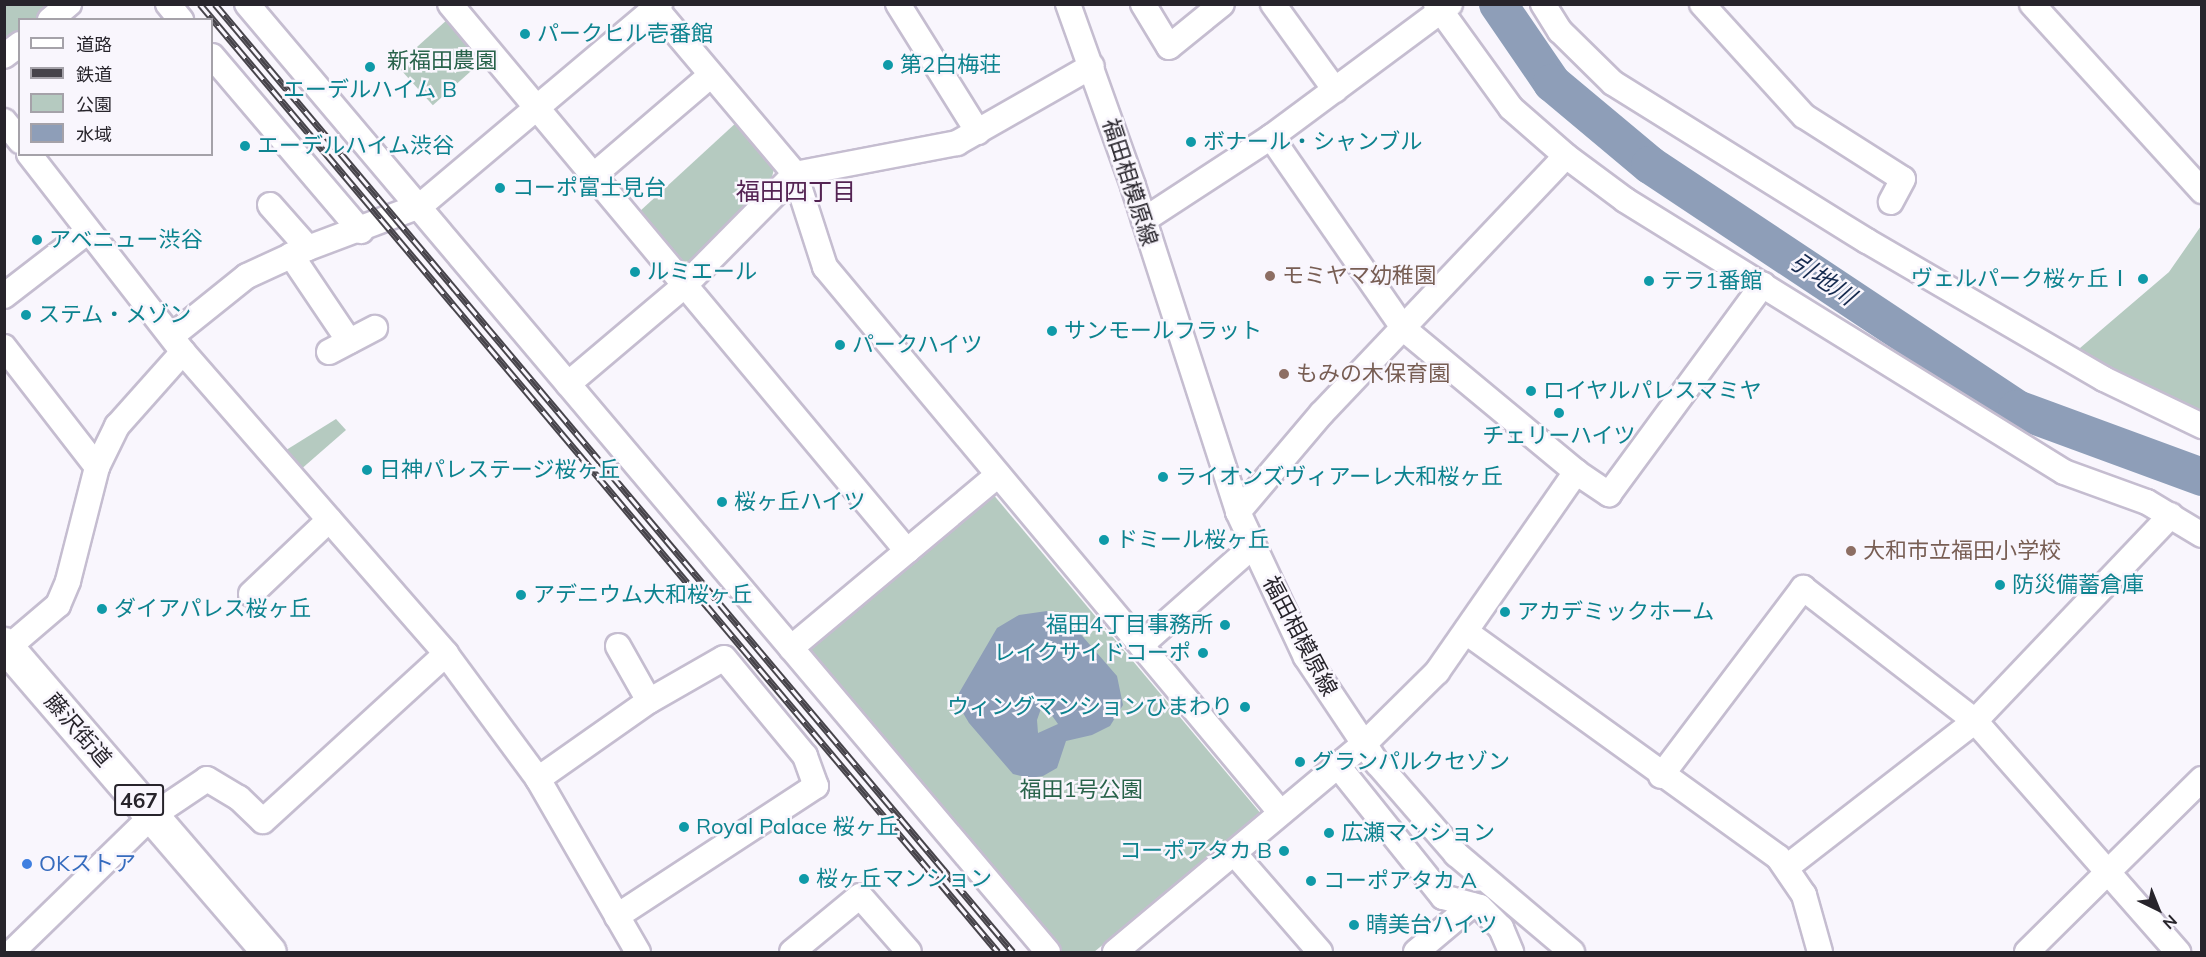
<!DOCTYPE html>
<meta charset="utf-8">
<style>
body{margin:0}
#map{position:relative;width:2206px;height:957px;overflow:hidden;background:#f9f6fd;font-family:Mulish,"Noto Sans JP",sans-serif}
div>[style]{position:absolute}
.green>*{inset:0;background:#b5cac0;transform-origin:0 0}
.water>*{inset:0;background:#8e9eb8}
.river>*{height:38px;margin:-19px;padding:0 19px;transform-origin:19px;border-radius:19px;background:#8e9eb8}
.roads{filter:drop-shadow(2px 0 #c5bdd0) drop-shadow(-2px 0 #c5bdd0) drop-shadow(0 2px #c5bdd0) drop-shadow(0 -2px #c5bdd0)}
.minor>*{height:24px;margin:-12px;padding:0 12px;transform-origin:12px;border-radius:12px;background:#fff}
.highway>*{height:33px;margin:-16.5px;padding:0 16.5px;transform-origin:16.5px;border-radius:16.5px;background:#fff}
.rail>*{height:7px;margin-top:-3.5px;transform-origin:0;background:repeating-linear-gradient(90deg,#f9f6fd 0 14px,#47444b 0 28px);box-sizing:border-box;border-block:2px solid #47444b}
.dots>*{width:16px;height:16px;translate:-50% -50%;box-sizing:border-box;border:3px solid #f9f6fd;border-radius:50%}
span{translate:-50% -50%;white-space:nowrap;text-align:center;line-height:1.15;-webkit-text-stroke:5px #f9f6fd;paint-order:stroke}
.shield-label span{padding:2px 4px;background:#f9f6fd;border:2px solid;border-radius:4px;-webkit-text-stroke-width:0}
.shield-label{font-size:21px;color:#27242b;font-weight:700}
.culture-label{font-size:22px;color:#0d838f}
.left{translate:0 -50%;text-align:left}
.right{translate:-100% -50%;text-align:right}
.park-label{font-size:22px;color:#29634b}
.street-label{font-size:22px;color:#27242b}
.education-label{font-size:22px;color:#785e54}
.shop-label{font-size:22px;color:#366cbe}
.neighbourhood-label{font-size:24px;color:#542353}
.water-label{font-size:24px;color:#152a4f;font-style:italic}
.frame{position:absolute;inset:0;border:6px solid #27242b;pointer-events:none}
.legend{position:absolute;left:18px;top:18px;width:195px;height:138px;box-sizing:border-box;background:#f9f6fd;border:2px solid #a5a2a9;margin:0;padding:8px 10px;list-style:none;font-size:18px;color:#27242b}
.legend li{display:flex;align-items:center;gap:12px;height:30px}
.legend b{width:30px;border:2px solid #a5a2a9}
.north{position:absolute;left:2128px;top:879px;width:60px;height:60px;-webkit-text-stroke:4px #f9f6fd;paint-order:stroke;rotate:137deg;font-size:16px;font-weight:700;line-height:24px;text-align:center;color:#27242b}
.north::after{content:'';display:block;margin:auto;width:21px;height:27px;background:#27242b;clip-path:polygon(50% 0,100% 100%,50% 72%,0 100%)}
</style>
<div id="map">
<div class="green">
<div style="clip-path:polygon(5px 5px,58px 5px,40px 19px,20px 20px,19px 36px,5px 48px)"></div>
<div style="left:448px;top:19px;width:54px;height:69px;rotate:48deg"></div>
<div style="clip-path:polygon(738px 121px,775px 165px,772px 177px,692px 261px,680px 262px,639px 212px)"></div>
<div style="clip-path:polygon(2201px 226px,2201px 421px,2073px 354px,2169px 272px)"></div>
<div style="clip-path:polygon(336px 419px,346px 430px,299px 471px,283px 452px)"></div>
<div style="clip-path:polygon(992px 493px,1262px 815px,1094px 952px,1057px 952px,802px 645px)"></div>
</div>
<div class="water">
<div style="clip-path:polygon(evenodd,1047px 611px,1064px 615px,1117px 676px,1123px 705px,1110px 726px,1092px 735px,1066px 741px,1057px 768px,1043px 776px,1029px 778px,1013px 774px,969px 723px,960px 708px,959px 693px,997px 628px,1019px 615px,1047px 611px,1043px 703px,1058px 724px,1038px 733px,1037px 720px,1043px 703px)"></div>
</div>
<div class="river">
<div style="left:1498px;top:4px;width:96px;rotate:55.6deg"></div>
<div style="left:1552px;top:83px;width:128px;rotate:39.9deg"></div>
<div style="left:1650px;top:165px;width:441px;rotate:33.6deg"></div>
<div style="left:2017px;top:409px;width:197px;rotate:20.2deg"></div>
</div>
<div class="roads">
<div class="minor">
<div style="left:168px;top:4px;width:21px;rotate:51deg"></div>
<div style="left:247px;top:4px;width:1241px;rotate:49.8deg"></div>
<div style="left:450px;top:4px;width:713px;rotate:50.12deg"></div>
<div style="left:652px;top:4px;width:222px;rotate:49.9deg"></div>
<div style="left:795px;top:174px;width:98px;rotate:72.1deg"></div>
<div style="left:825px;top:267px;width:711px;rotate:50.13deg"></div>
<div style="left:898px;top:4px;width:151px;rotate:58deg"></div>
<div style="left:1068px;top:4px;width:193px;rotate:70.3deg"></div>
<div style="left:1133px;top:186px;width:342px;rotate:72.1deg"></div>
<div style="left:1238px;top:512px;width:160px;rotate:64.9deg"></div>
<div style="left:1306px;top:657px;width:128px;rotate:56.2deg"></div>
<div style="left:1377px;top:763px;width:121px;rotate:49deg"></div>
<div style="left:1456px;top:854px;width:152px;rotate:40.2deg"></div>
<div style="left:1143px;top:4px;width:50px;rotate:58.8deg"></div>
<div style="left:1169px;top:47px;width:68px;rotate:-39.1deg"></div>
<div style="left:1273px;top:4px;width:106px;rotate:54.2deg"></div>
<div style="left:1436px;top:4px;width:128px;rotate:54.2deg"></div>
<div style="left:1511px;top:108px;width:73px;rotate:41.1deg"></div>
<div style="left:1566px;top:156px;width:74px;rotate:36.7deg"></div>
<div style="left:1625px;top:200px;width:516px;rotate:31.78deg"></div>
<div style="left:2064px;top:472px;width:88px;rotate:19.9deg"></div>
<div style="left:2147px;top:502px;width:64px;rotate:31deg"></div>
<div style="left:1543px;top:4px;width:32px;rotate:58deg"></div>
<div style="left:1560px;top:31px;width:74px;rotate:44.5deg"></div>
<div style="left:1613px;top:83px;width:299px;rotate:31.9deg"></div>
<div style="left:1867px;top:241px;width:274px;rotate:30.2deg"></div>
<div style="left:2104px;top:379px;width:109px;rotate:25.6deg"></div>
<div style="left:1702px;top:4px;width:151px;rotate:47.7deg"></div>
<div style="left:1804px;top:116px;width:117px;rotate:32.5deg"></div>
<div style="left:1903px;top:179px;width:26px;rotate:118deg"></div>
<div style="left:2032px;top:4px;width:253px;rotate:47.7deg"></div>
<div style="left:50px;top:20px;width:25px;rotate:-40deg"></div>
<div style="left:4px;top:56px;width:20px;rotate:-37deg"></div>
<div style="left:212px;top:56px;width:230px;rotate:49.6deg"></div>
<div style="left:4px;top:121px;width:26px;rotate:51deg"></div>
<div style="left:1271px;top:137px;width:234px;rotate:55.3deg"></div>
<div style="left:1404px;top:329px;width:224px;rotate:39.7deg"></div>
<div style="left:1576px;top:472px;width:40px;rotate:34deg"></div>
<div style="left:1609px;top:494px;width:260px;rotate:-53.7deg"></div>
<div style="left:29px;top:154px;width:251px;rotate:52.1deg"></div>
<div style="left:183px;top:352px;width:400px;rotate:48.9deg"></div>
<div style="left:446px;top:654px;width:155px;rotate:53.6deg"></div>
<div style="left:538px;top:779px;width:200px;rotate:60deg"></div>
<div style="left:594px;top:175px;width:154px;rotate:-40.5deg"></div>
<div style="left:270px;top:205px;width:57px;rotate:48.5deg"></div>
<div style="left:1144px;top:220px;width:152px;rotate:-33.2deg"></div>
<div style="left:1271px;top:137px;width:223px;rotate:-36.6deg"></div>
<div style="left:291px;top:255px;width:104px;rotate:56deg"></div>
<div style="left:4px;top:296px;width:106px;rotate:-37.7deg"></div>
<div style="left:172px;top:336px;width:96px;rotate:-38.7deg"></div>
<div style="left:247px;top:276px;width:67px;rotate:-24.7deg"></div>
<div style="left:308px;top:248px;width:120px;rotate:-20.6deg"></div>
<div style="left:420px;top:206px;width:314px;rotate:-40.1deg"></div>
<div style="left:4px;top:347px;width:152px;rotate:52.2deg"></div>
<div style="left:329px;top:352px;width:52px;rotate:-27.6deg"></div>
<div style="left:568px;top:384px;width:152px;rotate:-40.2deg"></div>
<div style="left:684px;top:286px;width:158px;rotate:-45.3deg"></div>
<div style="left:795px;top:174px;width:165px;rotate:-10.8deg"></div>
<div style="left:957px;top:143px;width:155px;rotate:-29.7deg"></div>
<div style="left:1238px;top:512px;width:130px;rotate:-49.7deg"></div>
<div style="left:1322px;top:413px;width:354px;rotate:-46.5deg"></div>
<div style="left:251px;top:594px;width:108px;rotate:-43.5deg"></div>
<div style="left:1466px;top:632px;width:385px;rotate:35.8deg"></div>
<div style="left:1778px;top:857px;width:46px;rotate:55.6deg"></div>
<div style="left:1804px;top:895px;width:59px;rotate:74.3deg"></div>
<div style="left:1141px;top:645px;width:149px;rotate:-41.5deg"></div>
<div style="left:618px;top:646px;width:63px;rotate:60.6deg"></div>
<div style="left:791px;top:648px;width:270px;rotate:-39.9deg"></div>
<div style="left:4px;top:651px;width:71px;rotate:-40.4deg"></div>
<div style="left:58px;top:605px;width:26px;rotate:-67deg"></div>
<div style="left:68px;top:581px;width:118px;rotate:-75.7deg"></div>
<div style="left:97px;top:467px;width:46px;rotate:-64deg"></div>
<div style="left:117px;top:426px;width:99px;rotate:-48.3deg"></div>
<div style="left:1338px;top:766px;width:168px;rotate:51.3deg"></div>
<div style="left:1443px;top:897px;width:38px;rotate:15deg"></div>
<div style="left:1480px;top:907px;width:30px;rotate:45deg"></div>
<div style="left:1501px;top:928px;width:26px;rotate:67deg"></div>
<div style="left:1661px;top:776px;width:236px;rotate:-52.9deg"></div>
<div style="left:1803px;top:588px;width:217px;rotate:37.7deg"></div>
<div style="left:1975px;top:721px;width:308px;rotate:48.7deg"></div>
<div style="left:538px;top:779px;width:136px;rotate:-35.1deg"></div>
<div style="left:649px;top:701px;width:86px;rotate:-29.8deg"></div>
<div style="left:724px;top:658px;width:127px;rotate:50.4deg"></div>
<div style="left:805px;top:756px;width:32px;rotate:70deg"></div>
<div style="left:816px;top:786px;width:238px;rotate:146.8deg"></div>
<div style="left:1234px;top:853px;width:131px;rotate:49deg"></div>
<div style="left:1787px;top:867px;width:238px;rotate:-37.8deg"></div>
<div style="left:1975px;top:721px;width:284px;rotate:-46.4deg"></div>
<div style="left:12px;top:952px;width:195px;rotate:-44.2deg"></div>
<div style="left:152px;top:816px;width:66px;rotate:-33.9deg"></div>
<div style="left:207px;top:779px;width:37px;rotate:31deg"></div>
<div style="left:239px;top:798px;width:33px;rotate:44deg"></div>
<div style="left:263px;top:821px;width:248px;rotate:-42.4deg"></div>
<div style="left:792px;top:952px;width:88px;rotate:-39.5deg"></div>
<div style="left:860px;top:896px;width:74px;rotate:48.8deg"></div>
<div style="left:1115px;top:952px;width:323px;rotate:-39.9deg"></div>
<div style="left:1363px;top:745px;width:104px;rotate:-44.6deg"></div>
<div style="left:1437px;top:672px;width:244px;rotate:-55.2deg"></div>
<div style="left:1416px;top:952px;width:73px;rotate:-40deg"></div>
<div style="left:2027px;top:952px;width:246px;rotate:-44.7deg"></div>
</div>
<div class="highway">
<div style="left:4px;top:644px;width:406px;rotate:49.3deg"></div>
</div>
</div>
<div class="rail">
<div style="left:200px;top:4px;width:1239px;rotate:49.91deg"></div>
<div style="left:215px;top:4px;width:1239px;rotate:49.91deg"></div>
</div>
<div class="dots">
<div style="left:525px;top:34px;background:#0f9aa8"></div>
<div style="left:888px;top:65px;background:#0f9aa8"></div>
<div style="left:370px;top:67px;background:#0f9aa8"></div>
<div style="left:1191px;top:142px;background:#0f9aa8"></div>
<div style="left:245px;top:146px;background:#0f9aa8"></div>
<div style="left:500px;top:188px;background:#0f9aa8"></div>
<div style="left:37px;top:240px;background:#0f9aa8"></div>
<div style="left:635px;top:272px;background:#0f9aa8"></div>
<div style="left:1270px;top:276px;background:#8d6e63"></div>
<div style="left:2143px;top:279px;background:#0f9aa8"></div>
<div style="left:1649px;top:281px;background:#0f9aa8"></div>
<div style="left:26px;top:315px;background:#0f9aa8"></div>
<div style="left:1052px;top:331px;background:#0f9aa8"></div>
<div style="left:840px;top:345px;background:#0f9aa8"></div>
<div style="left:1284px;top:374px;background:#8d6e63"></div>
<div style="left:1531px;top:391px;background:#0f9aa8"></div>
<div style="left:1559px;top:413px;background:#0f9aa8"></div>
<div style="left:367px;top:470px;background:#0f9aa8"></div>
<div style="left:1163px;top:477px;background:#0f9aa8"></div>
<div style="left:722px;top:502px;background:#0f9aa8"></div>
<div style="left:1104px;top:540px;background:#0f9aa8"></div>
<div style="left:1851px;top:551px;background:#8d6e63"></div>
<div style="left:2000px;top:585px;background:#0f9aa8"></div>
<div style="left:521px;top:595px;background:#0f9aa8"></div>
<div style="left:102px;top:609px;background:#0f9aa8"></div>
<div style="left:1505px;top:612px;background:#0f9aa8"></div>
<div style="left:1225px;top:625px;background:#0f9aa8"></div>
<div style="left:1203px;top:653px;background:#0f9aa8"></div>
<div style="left:1245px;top:707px;background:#0f9aa8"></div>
<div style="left:1300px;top:762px;background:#0f9aa8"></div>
<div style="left:684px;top:827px;background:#0f9aa8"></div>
<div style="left:1329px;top:833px;background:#0f9aa8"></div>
<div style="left:1284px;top:851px;background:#0f9aa8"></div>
<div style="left:27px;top:864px;background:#3f7fe0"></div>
<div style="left:804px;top:879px;background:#0f9aa8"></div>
<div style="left:1311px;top:881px;background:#0f9aa8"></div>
<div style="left:1354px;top:925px;background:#0f9aa8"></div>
</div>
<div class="shield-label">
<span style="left:139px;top:800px">467</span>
</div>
<div class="culture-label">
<span class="left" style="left:537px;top:34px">パークヒル壱番館</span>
<span class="left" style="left:900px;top:65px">第2白梅荘</span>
<span style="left:370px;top:90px">エーデルハイム B</span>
<span class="left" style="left:1203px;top:142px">ボナール・シャンブル</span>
<span class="left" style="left:257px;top:146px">エーデルハイム渋谷</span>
<span class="left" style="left:512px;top:188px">コーポ富士見台</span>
<span class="left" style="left:49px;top:240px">アベニュー渋谷</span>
<span class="left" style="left:647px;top:272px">ルミエール</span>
<span class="right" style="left:2131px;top:279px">ヴェルパーク桜ヶ丘Ⅰ</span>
<span class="left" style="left:1661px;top:281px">テラ1番館</span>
<span class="left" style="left:38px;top:315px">ステム・メゾン</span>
<span class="left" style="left:1064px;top:331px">サンモールフラット</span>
<span class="left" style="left:852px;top:345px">パークハイツ</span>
<span class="left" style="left:1543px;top:391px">ロイヤルパレスマミヤ</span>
<span style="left:1559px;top:436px">チェリーハイツ</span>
<span class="left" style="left:379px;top:470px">日神パレステージ桜ヶ丘</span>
<span class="left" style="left:1175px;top:477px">ライオンズヴィアーレ大和桜ヶ丘</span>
<span class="left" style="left:734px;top:502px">桜ヶ丘ハイツ</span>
<span class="left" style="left:1116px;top:540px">ドミール桜ヶ丘</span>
<span class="left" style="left:2012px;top:585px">防災備蓄倉庫</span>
<span class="left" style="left:533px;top:595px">アデニウム大和桜ヶ丘</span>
<span class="left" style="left:114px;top:609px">ダイアパレス桜ヶ丘</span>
<span class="left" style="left:1517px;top:612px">アカデミックホーム</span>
<span class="right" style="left:1213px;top:625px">福田4丁目事務所</span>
<span class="right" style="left:1191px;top:653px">レイクサイドコーポ</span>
<span class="right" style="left:1233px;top:707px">ウィングマンションひまわり</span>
<span class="left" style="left:1312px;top:762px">グランパルクセゾン</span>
<span class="left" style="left:696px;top:827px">Royal Palace 桜ヶ丘</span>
<span class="left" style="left:1341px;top:833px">広瀬マンション</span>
<span class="right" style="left:1272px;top:851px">コーポアタカ B</span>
<span class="left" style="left:816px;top:879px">桜ヶ丘マンション</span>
<span class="left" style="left:1323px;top:881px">コーポアタカ A</span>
<span class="left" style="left:1366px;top:925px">晴美台ハイツ</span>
</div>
<div class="park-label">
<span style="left:442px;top:61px">新福田農園</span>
<span style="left:1081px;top:790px">福田1号公園</span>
</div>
<div class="street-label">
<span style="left:1130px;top:182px;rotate:72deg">福田相模原線</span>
<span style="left:1300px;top:636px;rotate:62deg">福田相模原線</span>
<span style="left:78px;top:730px;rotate:49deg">藤沢街道</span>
</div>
<div class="education-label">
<span class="left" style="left:1282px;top:276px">モミヤマ幼稚園</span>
<span class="left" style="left:1296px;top:374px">もみの木保育園</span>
<span class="left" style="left:1863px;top:551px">大和市立福田小学校</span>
</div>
<div class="shop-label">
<span class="left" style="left:39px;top:864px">OKストア</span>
</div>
<div class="neighbourhood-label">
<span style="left:796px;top:192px">福田四丁目</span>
</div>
<div class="water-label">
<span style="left:1823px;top:279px;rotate:34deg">引地川</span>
</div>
<div class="frame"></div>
<ul class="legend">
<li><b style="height:8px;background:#fff"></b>道路</li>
<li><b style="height:8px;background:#47444b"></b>鉄道</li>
<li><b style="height:16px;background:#b5cac0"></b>公園</li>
<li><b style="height:16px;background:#8e9eb8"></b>水域</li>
</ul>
<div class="north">N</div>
</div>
